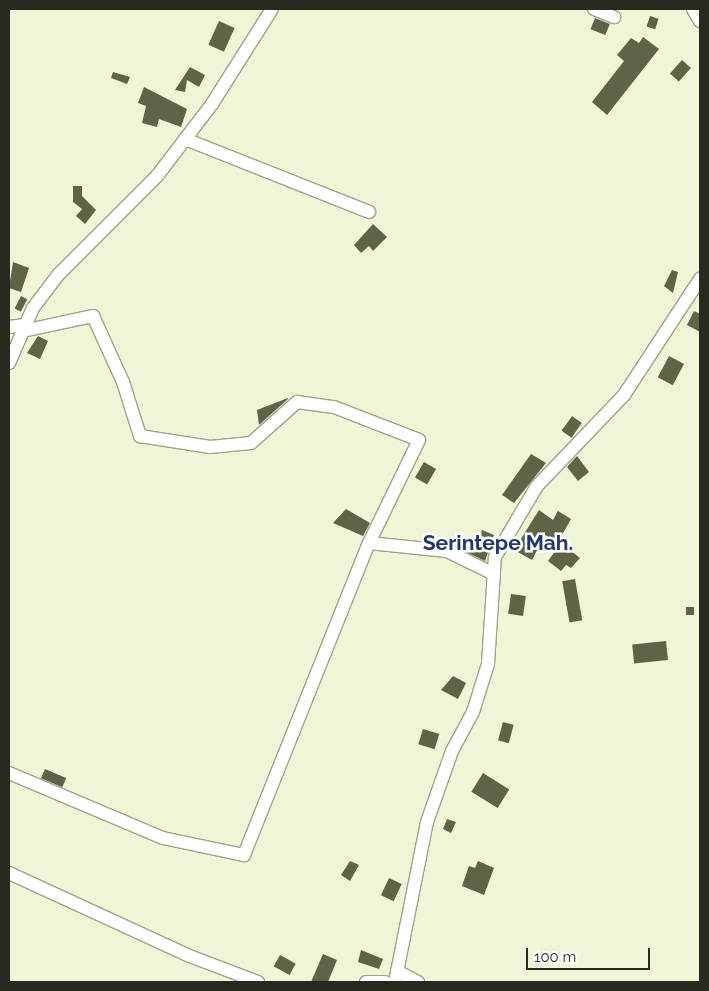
<!DOCTYPE html>
<style>
body{margin:0}
#map{position:relative;width:709px;height:991px;overflow:hidden;background:#eff6d7;font-family:Raleway,sans-serif}
div>[style]{position:absolute}
.building>*{inset:0;background:#5f6449;transform-origin:0 0}
.roads{filter:drop-shadow(1px 0 #9ea487) drop-shadow(-1px 0 #9ea487) drop-shadow(0 1px #9ea487) drop-shadow(0 -1px #9ea487)}
.minor>*{height:12px;margin:-6px;padding:0 6px;transform-origin:6px;border-radius:6px;background:#fff}
span{translate:-50% -50%;white-space:nowrap;text-align:center;line-height:1.15;-webkit-text-stroke:5px #fff;paint-order:stroke}
.district-label{font-size:21px;color:#23376f;font-weight:700}
.frame{position:absolute;inset:0;border:10px solid #282a1f;pointer-events:none}
.scale{position:absolute;left:526px;top:948px;width:124px;height:22px;box-sizing:border-box;border:2px solid #282a1f;border-top:0;padding-left:6px;font-size:15px;line-height:18px;white-space:nowrap;color:#282a1f;-webkit-text-stroke:4px #fff;paint-order:stroke}
</style>
<div id="map">
<div class="building">
<div style="left:650px;top:16px;width:9px;height:11px;rotate:18deg"></div>
<div style="left:595px;top:18px;width:16px;height:12px;rotate:22deg"></div>
<div style="left:219px;top:21px;width:17px;height:26px;rotate:24deg"></div>
<div style="clip-path:polygon(643px 37px,659px 49px,607px 115px,592px 102px,624px 61px,617px 55px,631px 38px,639px 43px)"></div>
<div style="left:682px;top:60px;width:12px;height:18px;rotate:42deg"></div>
<div style="clip-path:polygon(190px 67px,205px 75px,199px 87px,187px 80px,185px 92px,175px 90px)"></div>
<div style="clip-path:polygon(113px 72px,130px 77px,127px 84px,111px 78px)"></div>
<div style="clip-path:polygon(144px 87px,187px 109px,181px 127px,159px 119px,157px 127px,142px 123px,146px 106px,138px 103px)"></div>
<div style="clip-path:polygon(73px 186px,82px 186px,82px 196px,96px 210px,85px 224px,76px 216px,82px 209px,73px 202px)"></div>
<div style="clip-path:polygon(373px 224px,387px 237px,373px 251px,369px 246px,361px 253px,354px 245px)"></div>
<div style="clip-path:polygon(13px 262px,29px 268px,21px 292px,9px 288px)"></div>
<div style="clip-path:polygon(672px 270px,678px 272px,673px 293px,664px 286px)"></div>
<div style="left:21px;top:296px;width:7px;height:14px;rotate:27deg"></div>
<div style="clip-path:polygon(694px 311px,700px 314px,700px 332px,687px 325px)"></div>
<div style="clip-path:polygon(38px 336px,48px 341px,40px 359px,27px 353px)"></div>
<div style="left:669px;top:356px;width:17px;height:24px;rotate:28deg"></div>
<div style="clip-path:polygon(288px 398px,288px 399px,259px 425px,257px 410px)"></div>
<div style="left:572px;top:416px;width:12px;height:18px;rotate:35deg"></div>
<div style="clip-path:polygon(531px 454px,546px 463px,514px 503px,502px 495px)"></div>
<div style="clip-path:polygon(577px 456px,589px 472px,578px 481px,567px 467px)"></div>
<div style="left:424px;top:462px;width:14px;height:18px;rotate:30deg"></div>
<div style="clip-path:polygon(346px 509px,370px 523px,363px 536px,333px 523px)"></div>
<div style="clip-path:polygon(539px 510px,553px 520px,558px 511px,571px 519px,558px 542px,545px 535px,532px 560px,514px 550px)"></div>
<div style="clip-path:polygon(482px 530px,494px 535px,485px 561px,464px 551px,466px 546px,475px 549px)"></div>
<div style="clip-path:polygon(561px 543px,580px 558px,571px 568px,566px 565px,561px 571px,548px 561px)"></div>
<div style="left:575px;top:579px;width:42px;height:13px;rotate:80deg"></div>
<div style="left:511px;top:594px;width:15px;height:20px;rotate:8deg"></div>
<div style="left:686px;top:607px;width:8px;height:8px"></div>
<div style="left:666px;top:641px;width:19px;height:34px;rotate:84deg"></div>
<div style="clip-path:polygon(453px 676px,466px 683px,458px 699px,441px 690px)"></div>
<div style="left:503px;top:722px;width:11px;height:19px;rotate:15deg"></div>
<div style="left:423px;top:729px;width:17px;height:16px;rotate:17deg"></div>
<div style="left:45px;top:769px;width:23px;height:10px;rotate:23deg"></div>
<div style="left:483px;top:773px;width:31px;height:22px;rotate:32deg"></div>
<div style="clip-path:polygon(447px 819px,456px 822px,451px 833px,443px 829px)"></div>
<div style="clip-path:polygon(350px 861px,359px 865px,350px 881px,341px 875px)"></div>
<div style="clip-path:polygon(478px 861px,494px 868px,484px 895px,462px 886px,469px 866px,475px 868px)"></div>
<div style="left:389px;top:878px;width:14px;height:19px;rotate:25deg"></div>
<div style="clip-path:polygon(361px 950px,383px 959px,379px 969px,358px 962px)"></div>
<div style="clip-path:polygon(323px 954px,337px 960px,328px 982px,311px 982px)"></div>
<div style="left:280px;top:955px;width:18px;height:13px;rotate:29deg"></div>
</div>
<div class="roads">
<div class="minor">
<div style="left:594px;top:9px;width:22px;rotate:22deg"></div>
<div style="left:693px;top:9px;width:14px;rotate:60deg"></div>
<div style="left:185px;top:139px;width:198px;rotate:21.6deg"></div>
<div style="left:9px;top:327px;width:16px;rotate:-7deg"></div>
<div style="left:23px;top:331px;width:72px;rotate:-12.1deg"></div>
<div style="left:93px;top:316px;width:72px;rotate:65.6deg"></div>
<div style="left:123px;top:382px;width:57px;rotate:72.5deg"></div>
<div style="left:140px;top:436px;width:71px;rotate:8.9deg"></div>
<div style="left:210px;top:447px;width:41px;rotate:-5.6deg"></div>
<div style="left:251px;top:443px;width:62px;rotate:-41.7deg"></div>
<div style="left:297px;top:402px;width:37px;rotate:8deg"></div>
<div style="left:334px;top:407px;width:91px;rotate:21.2deg"></div>
<div style="left:419px;top:440px;width:114px;rotate:115.9deg"></div>
<div style="left:9px;top:363px;width:60px;rotate:-66.4deg"></div>
<div style="left:33px;top:308px;width:41px;rotate:-52.9deg"></div>
<div style="left:58px;top:275px;width:140px;rotate:-45deg"></div>
<div style="left:157px;top:176px;width:91px;rotate:-52.6deg"></div>
<div style="left:212px;top:104px;width:112px;rotate:-57.7deg"></div>
<div style="left:9px;top:773px;width:167px;rotate:22.9deg"></div>
<div style="left:163px;top:838px;width:83px;rotate:11.9deg"></div>
<div style="left:244px;top:855px;width:336px;rotate:-68.2deg"></div>
<div style="left:369px;top:543px;width:78px;rotate:5.9deg"></div>
<div style="left:447px;top:551px;width:52px;rotate:26.1deg"></div>
<div style="left:9px;top:873px;width:196px;rotate:24.7deg"></div>
<div style="left:187px;top:955px;width:76px;rotate:20.8deg"></div>
<div style="left:397px;top:971px;width:24px;rotate:28deg"></div>
<div style="left:366px;top:982px;width:19px"></div>
<div style="left:395px;top:982px;width:163px;rotate:-78.7deg"></div>
<div style="left:427px;top:822px;width:75px;rotate:-70.6deg"></div>
<div style="left:452px;top:751px;width:44px;rotate:-61.7deg"></div>
<div style="left:473px;top:712px;width:50px;rotate:-72.6deg"></div>
<div style="left:488px;top:664px;width:107px;rotate:-86.3deg"></div>
<div style="left:495px;top:557px;width:82px;rotate:-59.4deg"></div>
<div style="left:537px;top:486px;width:126px;rotate:-46.3deg"></div>
<div style="left:624px;top:395px;width:139px;rotate:-56.8deg"></div>
</div>
</div>
<div class="district-label">
<span style="left:498px;top:543px">Serintepe Mah.</span>
</div>
<div class="frame"></div>
<div class="scale">100 m</div>
</div>
